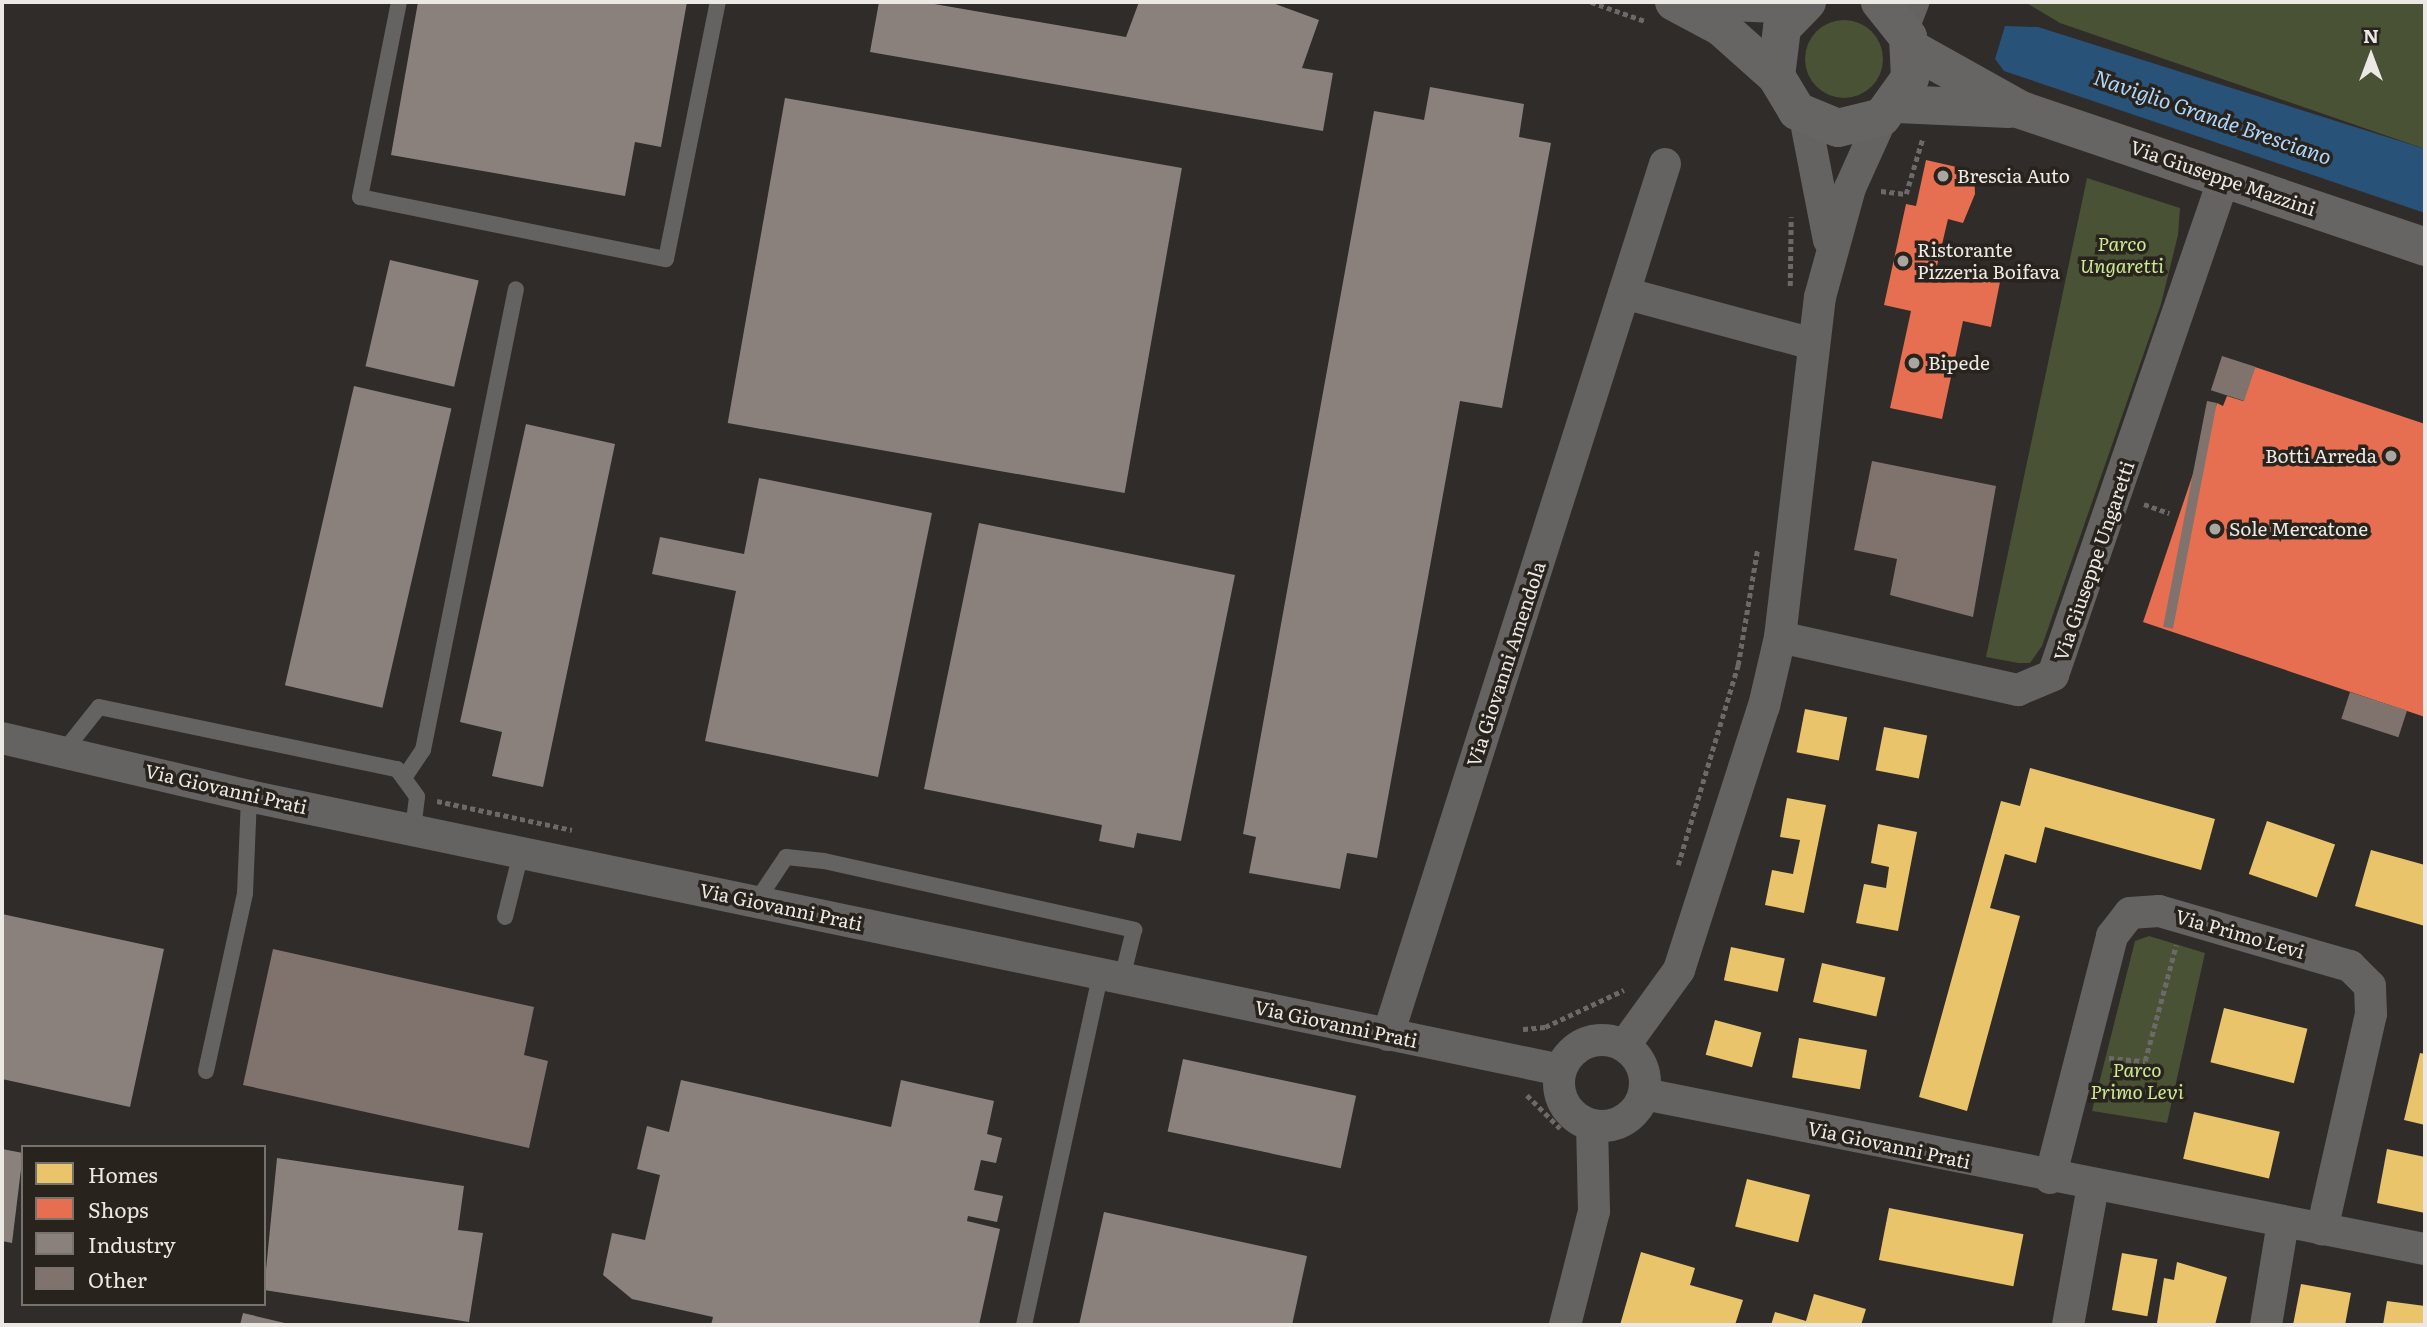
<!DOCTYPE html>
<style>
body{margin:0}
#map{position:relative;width:2427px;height:1327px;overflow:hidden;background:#2f2c29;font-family:Literata,serif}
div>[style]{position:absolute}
.green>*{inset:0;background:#495234}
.round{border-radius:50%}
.water>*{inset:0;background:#285278}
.homes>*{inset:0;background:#e9c46a;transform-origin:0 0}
.shops>*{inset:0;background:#e76f51}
.industry>*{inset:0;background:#8a817c;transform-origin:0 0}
.building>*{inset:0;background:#80726c;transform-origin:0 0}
.path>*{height:4.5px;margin-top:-2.25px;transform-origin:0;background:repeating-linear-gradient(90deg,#6c6a69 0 5px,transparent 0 8.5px)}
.service>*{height:16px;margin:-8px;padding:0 8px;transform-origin:8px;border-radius:8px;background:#656362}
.minor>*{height:32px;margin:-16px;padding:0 16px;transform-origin:16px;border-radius:16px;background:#656362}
.minor>.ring{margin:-16px;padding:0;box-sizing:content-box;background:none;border:32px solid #656362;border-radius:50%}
.secondary>*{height:38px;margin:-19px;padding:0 19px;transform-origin:19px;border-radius:19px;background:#676564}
.dots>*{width:19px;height:19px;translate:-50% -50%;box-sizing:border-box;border:4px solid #28231c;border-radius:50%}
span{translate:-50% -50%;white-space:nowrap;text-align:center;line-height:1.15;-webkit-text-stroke:7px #28231c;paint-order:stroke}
.poi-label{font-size:19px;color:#ece9e4}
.left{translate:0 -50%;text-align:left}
.right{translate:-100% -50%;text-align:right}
.street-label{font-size:19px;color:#ece9e4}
.park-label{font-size:19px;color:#ceea93;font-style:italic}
.water-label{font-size:21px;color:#aed7fe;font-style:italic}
.frame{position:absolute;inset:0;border:4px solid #ece9e4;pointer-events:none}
.legend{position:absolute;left:21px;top:1145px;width:245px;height:161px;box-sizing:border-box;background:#28231c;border:2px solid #76726c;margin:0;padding:9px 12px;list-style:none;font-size:21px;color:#ece9e4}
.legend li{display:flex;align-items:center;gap:14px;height:35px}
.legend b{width:35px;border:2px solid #76726c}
.north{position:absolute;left:2336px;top:21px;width:70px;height:70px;-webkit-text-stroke:5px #28231c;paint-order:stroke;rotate:0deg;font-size:19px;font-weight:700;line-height:28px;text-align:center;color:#ece9e4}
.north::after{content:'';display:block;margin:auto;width:24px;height:32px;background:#ece9e4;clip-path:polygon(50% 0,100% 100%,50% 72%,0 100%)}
</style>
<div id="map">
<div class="green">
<div style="clip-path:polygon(2025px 2px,2425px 2px,2425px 149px,2060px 23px)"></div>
<div class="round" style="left:1805px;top:20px;width:78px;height:78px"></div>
<div style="clip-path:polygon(2087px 178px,2180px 208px,2178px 235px,2161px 304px,2042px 646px,2030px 663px,2018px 663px,1986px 657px)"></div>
<div style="clip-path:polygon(2149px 936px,2205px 953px,2167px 1123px,2092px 1111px,2135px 941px)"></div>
</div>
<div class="water">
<div style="clip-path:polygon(2005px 26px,2038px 27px,2425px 149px,2425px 213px,2004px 71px,1995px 59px)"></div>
</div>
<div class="homes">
<div style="left:1805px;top:709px;width:43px;height:44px;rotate:11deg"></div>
<div style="left:1884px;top:727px;width:44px;height:44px;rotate:11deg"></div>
<div style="clip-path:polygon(2030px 768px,2215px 819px,2201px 870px,2045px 827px,2036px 863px,2005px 854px,1990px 908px,2020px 916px,1967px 1111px,1919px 1097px,2001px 801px,2020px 806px)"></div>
<div style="clip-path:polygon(1787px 798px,1826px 805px,1804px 913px,1765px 905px,1772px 870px,1793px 874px,1800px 840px,1780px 837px)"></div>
<div style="left:2267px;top:821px;width:72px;height:56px;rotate:19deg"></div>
<div style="clip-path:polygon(1878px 824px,1917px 832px,1898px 931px,1856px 923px,1864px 884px,1886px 888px,1889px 867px,1871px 863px)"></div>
<div style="clip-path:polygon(2371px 850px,2425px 865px,2425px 926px,2355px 906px)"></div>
<div style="left:1731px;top:947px;width:55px;height:34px;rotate:12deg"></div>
<div style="left:1822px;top:963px;width:65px;height:40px;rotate:13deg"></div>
<div style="left:2224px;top:1008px;width:86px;height:56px;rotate:14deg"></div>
<div style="left:1715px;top:1020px;width:48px;height:36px;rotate:15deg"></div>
<div style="left:1799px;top:1038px;width:69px;height:40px;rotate:10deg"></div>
<div style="clip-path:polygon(2420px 1053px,2425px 1054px,2425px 1125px,2404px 1120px)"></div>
<div style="left:2194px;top:1112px;width:88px;height:48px;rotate:13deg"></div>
<div style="clip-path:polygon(2387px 1149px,2425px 1157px,2425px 1213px,2377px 1203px)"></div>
<div style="left:1747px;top:1179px;width:65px;height:49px;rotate:14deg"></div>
<div style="left:1889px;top:1208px;width:137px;height:53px;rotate:11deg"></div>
<div style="clip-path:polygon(1641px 1252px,1695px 1268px,1690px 1285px,1743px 1300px,1735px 1325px,1620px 1325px)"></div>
<div style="left:2122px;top:1253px;width:36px;height:58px;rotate:10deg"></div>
<div style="clip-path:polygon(2177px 1262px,2227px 1277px,2215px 1325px,2157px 1323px,2164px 1278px,2174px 1280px)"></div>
<div style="clip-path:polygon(2301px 1284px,2351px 1293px,2345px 1325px,2293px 1325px)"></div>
<div style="clip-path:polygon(1814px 1294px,1866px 1309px,1861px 1325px,1771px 1325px,1775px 1312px,1806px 1321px)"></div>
<div style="clip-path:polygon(2387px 1301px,2425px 1306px,2425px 1325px,2383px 1325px)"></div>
</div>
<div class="shops">
<div style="clip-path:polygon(1926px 160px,1974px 171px,1975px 194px,1963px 223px,1948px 219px,1936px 270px,2000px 282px,1991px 327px,1963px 321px,1942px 419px,1890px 408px,1911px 311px,1884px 305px,1906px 204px,1916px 206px)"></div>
<div style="clip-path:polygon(2255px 367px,2425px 424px,2425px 717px,2143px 622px,2217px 403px,2223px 406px,2227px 396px,2243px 401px)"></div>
</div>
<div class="industry">
<div style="clip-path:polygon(418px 2px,687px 2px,661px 147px,635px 142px,625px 196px,391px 155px)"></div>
<div style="clip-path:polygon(879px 2px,923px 2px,1126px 37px,1139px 2px,1270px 2px,1319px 20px,1302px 68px,1333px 73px,1323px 131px,870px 52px)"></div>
<div style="clip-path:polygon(1430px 87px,1524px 104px,1519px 137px,1551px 143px,1502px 408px,1460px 401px,1377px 858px,1347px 853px,1340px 889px,1249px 873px,1256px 837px,1243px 834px,1374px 111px,1424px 120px)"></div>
<div style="left:785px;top:98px;width:403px;height:330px;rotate:10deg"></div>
<div style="left:390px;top:260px;width:91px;height:109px;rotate:13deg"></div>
<div style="left:354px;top:386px;width:100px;height:307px;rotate:13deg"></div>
<div style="clip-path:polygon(526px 424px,615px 444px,543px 787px,492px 776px,502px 732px,460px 722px)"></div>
<div style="clip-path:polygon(759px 478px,932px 513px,878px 777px,705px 741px,736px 591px,652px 574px,660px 537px,744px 554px)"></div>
<div style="clip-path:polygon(979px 523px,1235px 575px,1181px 841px,1137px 833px,1134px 848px,1099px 841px,1102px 825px,924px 789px)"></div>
<div style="clip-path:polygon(2px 914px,164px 949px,130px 1107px,2px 1079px)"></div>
<div style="left:1183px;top:1059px;width:177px;height:74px;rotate:12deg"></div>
<div style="clip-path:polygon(681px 1080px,891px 1127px,901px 1080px,994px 1101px,987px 1134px,1002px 1138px,996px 1163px,981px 1160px,974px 1190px,1003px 1196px,997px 1222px,968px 1216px,967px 1221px,1000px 1229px,979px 1325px,711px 1325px,713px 1317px,632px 1299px,603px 1275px,612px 1233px,645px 1240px,660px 1175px,637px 1169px,647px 1126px,669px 1132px)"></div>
<div style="clip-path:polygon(2px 1149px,23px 1153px,12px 1243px,2px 1241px)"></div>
<div style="clip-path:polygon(277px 1158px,464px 1186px,458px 1230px,483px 1233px,469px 1322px,264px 1290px)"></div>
<div style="clip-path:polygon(1104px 1212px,1307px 1256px,1292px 1325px,1079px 1325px)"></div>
<div style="clip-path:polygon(243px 1313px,289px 1324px,289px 1325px,240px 1325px)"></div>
</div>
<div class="building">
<div style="left:2222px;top:356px;width:35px;height:36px;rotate:18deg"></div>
<div style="left:2207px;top:401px;width:10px;height:230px;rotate:11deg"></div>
<div style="clip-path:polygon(1872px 461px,1996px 486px,1973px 617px,1890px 595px,1897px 559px,1854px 550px)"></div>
<div style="left:2350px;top:692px;width:60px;height:28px;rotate:18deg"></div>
<div style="clip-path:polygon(273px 949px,534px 1007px,524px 1055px,548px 1061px,529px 1148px,243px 1085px)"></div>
</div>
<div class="path">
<div style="left:1591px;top:2px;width:57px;rotate:19.4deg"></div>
<div style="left:1881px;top:191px;width:25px;rotate:7deg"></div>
<div style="left:1906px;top:194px;width:59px;rotate:-73.4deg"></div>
<div style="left:1790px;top:286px;width:69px;rotate:-89.2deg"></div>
<div style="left:2144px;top:504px;width:27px;rotate:20deg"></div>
<div style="left:437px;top:801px;width:138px;rotate:12.1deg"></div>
<div style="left:1678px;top:865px;width:209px;rotate:-73.3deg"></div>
<div style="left:1738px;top:665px;width:116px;rotate:-80.5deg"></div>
<div style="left:1523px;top:1029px;width:22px;rotate:-5deg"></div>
<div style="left:1545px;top:1027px;width:87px;rotate:-25.1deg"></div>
<div style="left:2109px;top:1058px;width:36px;rotate:5deg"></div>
<div style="left:2145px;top:1061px;width:120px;rotate:-75deg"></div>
<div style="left:1527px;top:1095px;width:47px;rotate:45deg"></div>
</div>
<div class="service">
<div style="left:399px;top:2px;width:199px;rotate:101.3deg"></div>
<div style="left:360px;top:197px;width:312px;rotate:11.5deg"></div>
<div style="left:666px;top:259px;width:262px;rotate:-78.6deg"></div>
<div style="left:64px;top:751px;width:56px;rotate:-51.5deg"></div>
<div style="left:99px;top:707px;width:304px;rotate:11.8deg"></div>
<div style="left:397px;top:769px;width:34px;rotate:54deg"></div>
<div style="left:417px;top:797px;width:33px;rotate:97deg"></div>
<div style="left:406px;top:775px;width:30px;rotate:-56deg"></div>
<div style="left:423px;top:750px;width:470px;rotate:-78.6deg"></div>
<div style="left:756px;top:902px;width:54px;rotate:-56.3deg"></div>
<div style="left:786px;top:857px;width:38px;rotate:6deg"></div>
<div style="left:824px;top:861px;width:318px;rotate:12.5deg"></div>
<div style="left:1134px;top:930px;width:49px;rotate:104deg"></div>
<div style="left:505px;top:917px;width:66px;rotate:-76deg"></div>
<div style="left:206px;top:1071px;width:182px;rotate:-77.6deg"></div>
<div style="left:245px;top:893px;width:97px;rotate:-87.6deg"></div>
<div style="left:1024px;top:1325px;width:360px;rotate:-77.7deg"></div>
</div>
<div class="minor">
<div style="left:1904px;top:26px;width:26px;rotate:-69deg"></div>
<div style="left:1805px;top:117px;width:125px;rotate:79deg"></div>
<div style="left:1624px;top:293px;width:196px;rotate:15.1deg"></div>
<div style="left:1780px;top:637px;width:244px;rotate:12.6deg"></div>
<div style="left:2018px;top:690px;width:38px;rotate:-23deg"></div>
<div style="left:2053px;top:675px;width:526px;rotate:-71.01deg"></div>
<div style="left:2px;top:738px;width:254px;rotate:13.2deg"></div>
<div style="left:249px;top:796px;width:1340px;rotate:11.8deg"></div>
<div style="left:1388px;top:1035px;width:914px;rotate:-72.36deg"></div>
<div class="ring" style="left:1559px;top:1040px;width:54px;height:54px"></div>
<div style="left:1624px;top:1046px;width:94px;rotate:-54.1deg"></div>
<div style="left:1679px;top:970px;width:277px;rotate:-72.2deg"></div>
<div style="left:1764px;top:706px;width:71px;rotate:-76.9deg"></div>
<div style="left:1780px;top:637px;width:342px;rotate:-83.3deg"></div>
<div style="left:1820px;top:297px;width:113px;rotate:-74.6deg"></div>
<div style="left:1850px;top:188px;width:78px;rotate:-65.7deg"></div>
<div style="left:1644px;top:1094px;width:796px;rotate:11.23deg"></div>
<div style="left:2050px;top:1178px;width:250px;rotate:-75.6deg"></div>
<div style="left:2112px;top:936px;width:29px;rotate:-52deg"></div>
<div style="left:2130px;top:913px;width:29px;rotate:-4deg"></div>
<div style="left:2159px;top:911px;width:199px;rotate:16.1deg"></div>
<div style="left:2350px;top:966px;width:28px;rotate:45deg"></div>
<div style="left:2370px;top:986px;width:28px;rotate:88deg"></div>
<div style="left:2371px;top:1014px;width:221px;rotate:102.8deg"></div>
<div style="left:1565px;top:1325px;width:118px;rotate:-75.7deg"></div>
<div style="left:1594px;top:1211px;width:86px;rotate:-91.3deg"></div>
<div style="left:2068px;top:1325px;width:141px;rotate:-79.8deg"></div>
<div style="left:2266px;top:1325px;width:104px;rotate:-80.6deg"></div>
</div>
<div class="secondary">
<div style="left:1674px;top:2px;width:53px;rotate:28deg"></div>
<div style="left:1721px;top:27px;width:74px;rotate:41.7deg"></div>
<div style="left:1731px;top:2px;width:70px;rotate:2.5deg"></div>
<div style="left:1807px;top:2px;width:36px;rotate:134deg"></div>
<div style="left:1782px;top:28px;width:48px;rotate:97.1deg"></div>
<div style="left:1776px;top:76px;width:41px;rotate:59deg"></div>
<div style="left:1797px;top:111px;width:44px;rotate:22.5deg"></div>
<div style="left:1838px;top:128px;width:45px;rotate:-14deg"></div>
<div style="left:1882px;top:117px;width:48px;rotate:-54.3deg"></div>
<div style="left:1910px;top:78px;width:41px;rotate:-92.8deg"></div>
<div style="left:1908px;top:37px;width:45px;rotate:-128.7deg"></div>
<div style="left:1912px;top:49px;width:125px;rotate:29.2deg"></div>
<div style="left:2021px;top:110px;width:427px;rotate:18.7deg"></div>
<div style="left:1897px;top:104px;width:112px;rotate:2.6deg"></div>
</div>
<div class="dots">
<div style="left:1943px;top:176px;background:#aaa7a3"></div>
<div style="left:1903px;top:261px;background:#aaa7a3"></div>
<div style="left:1914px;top:363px;background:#aaa7a3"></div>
<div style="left:2391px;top:456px;background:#aaa7a3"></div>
<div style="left:2215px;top:529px;background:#aaa7a3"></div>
</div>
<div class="poi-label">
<span class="left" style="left:1957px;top:176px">Brescia Auto</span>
<span class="left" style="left:1917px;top:261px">Ristorante<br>Pizzeria Boifava</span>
<span class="left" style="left:1928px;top:363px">Bipede</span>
<span class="right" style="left:2377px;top:456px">Botti Arreda</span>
<span class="left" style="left:2229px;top:529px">Sole Mercatone</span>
</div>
<div class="street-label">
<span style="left:2223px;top:178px;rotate:19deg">Via Giuseppe Mazzini</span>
<span style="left:2094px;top:561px;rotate:-71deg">Via Giuseppe Ungaretti</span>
<span style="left:1506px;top:664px;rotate:-72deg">Via Giovanni Amendola</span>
<span style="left:226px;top:789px;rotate:13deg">Via Giovanni Prati</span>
<span style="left:781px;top:907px;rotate:12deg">Via Giovanni Prati</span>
<span style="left:2240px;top:934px;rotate:16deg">Via Primo Levi</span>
<span style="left:1336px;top:1024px;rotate:12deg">Via Giovanni Prati</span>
<span style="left:1889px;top:1145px;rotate:12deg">Via Giovanni Prati</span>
</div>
<div class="park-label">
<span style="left:2122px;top:255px">Parco<br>Ungaretti</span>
<span style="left:2137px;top:1081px">Parco<br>Primo Levi</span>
</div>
<div class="water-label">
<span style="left:2213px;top:116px;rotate:19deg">Naviglio Grande Bresciano</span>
</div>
<div class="frame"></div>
<ul class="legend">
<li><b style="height:19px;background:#e9c46a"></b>Homes</li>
<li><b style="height:19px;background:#e76f51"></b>Shops</li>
<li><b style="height:19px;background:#8a817c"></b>Industry</li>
<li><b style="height:19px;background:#80726c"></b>Other</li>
</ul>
<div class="north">N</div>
</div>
